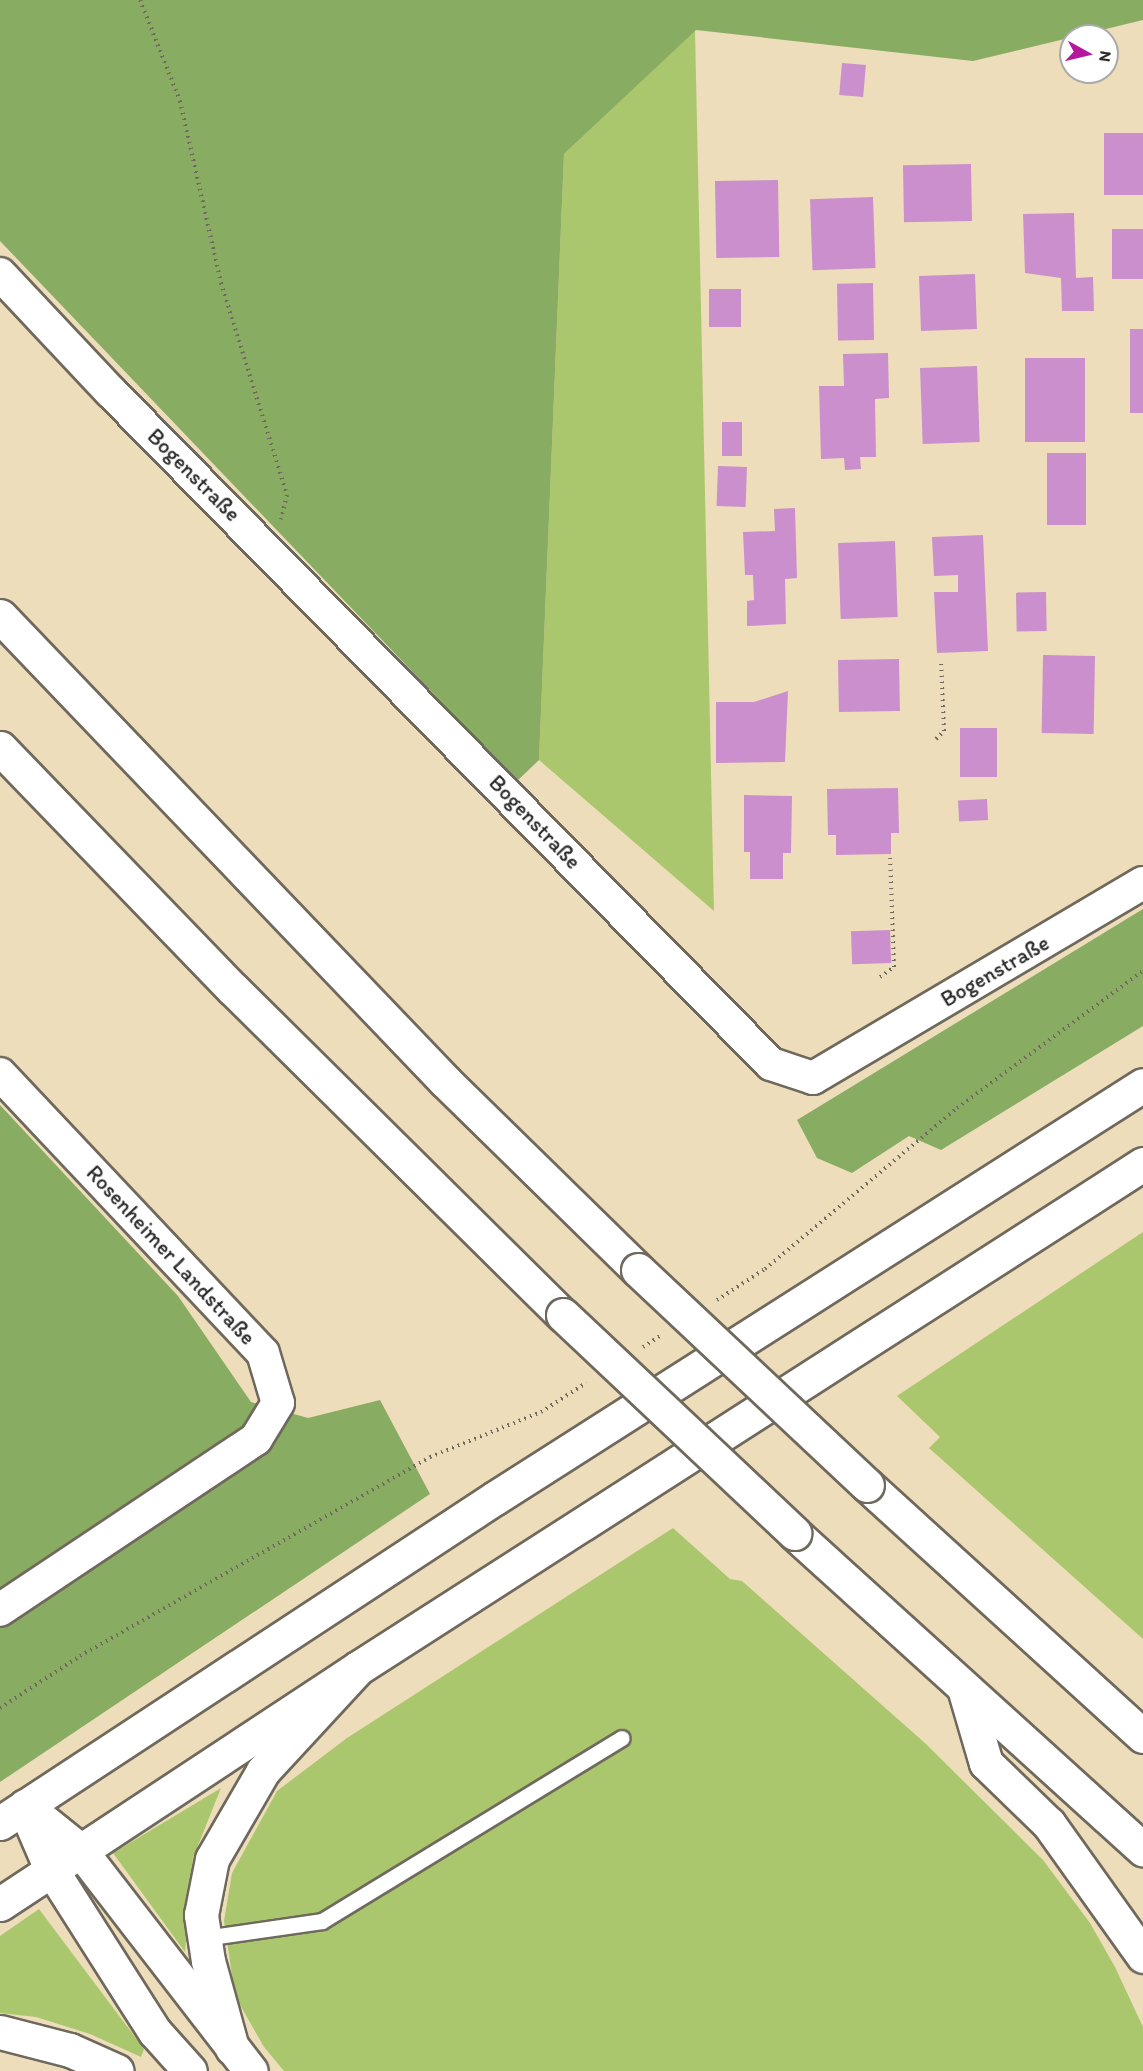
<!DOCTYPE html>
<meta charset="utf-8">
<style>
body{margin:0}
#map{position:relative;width:1143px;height:2071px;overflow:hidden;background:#eeddba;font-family:Itim,sans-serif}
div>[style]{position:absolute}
.green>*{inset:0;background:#abc76e}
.forest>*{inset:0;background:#88ac61}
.building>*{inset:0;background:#ca8fcc;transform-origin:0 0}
.path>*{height:4px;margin-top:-2px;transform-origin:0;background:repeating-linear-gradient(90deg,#6f695d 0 1.5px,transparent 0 6px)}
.roads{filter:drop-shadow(2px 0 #6f695d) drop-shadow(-2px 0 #6f695d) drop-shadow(0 2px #6f695d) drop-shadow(0 -2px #6f695d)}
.lane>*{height:15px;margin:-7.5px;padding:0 7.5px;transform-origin:7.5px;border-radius:7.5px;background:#fff}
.street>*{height:32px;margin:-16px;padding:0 16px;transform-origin:16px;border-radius:16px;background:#fff}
.secondary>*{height:33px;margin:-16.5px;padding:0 16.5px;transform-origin:16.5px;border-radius:16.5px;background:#fff}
.highway>*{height:33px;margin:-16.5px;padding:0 16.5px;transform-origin:16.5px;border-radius:16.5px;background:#fff}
.bridges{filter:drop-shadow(2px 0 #6f695d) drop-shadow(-2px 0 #6f695d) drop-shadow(0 2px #6f695d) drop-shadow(0 -2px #6f695d)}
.highway-bridge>*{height:33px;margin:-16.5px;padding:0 16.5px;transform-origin:16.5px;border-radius:16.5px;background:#fff}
span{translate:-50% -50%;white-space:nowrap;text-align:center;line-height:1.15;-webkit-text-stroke:4.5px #fff;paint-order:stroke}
.street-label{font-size:22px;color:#2b2b2b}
.north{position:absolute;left:1059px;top:24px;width:60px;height:60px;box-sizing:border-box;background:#fff;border:2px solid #aaa;border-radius:50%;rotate:98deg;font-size:16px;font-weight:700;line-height:24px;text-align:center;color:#2b2b2b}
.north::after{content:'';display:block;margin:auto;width:21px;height:27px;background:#b5179e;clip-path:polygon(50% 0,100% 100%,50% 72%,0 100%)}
</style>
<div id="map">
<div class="green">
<div style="clip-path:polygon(695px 30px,714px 911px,539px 760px,564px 154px)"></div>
<div style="clip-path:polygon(1143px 1232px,1143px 1639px,929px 1448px,940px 1437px,897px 1396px)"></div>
<div style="clip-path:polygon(673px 1528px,730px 1579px,742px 1581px,926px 1744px,1043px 1860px,1090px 1923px,1115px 1967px,1143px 2027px,1143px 2071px,284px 2071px,264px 2047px,235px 1996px,224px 1921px,232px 1873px,277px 1791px,347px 1738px)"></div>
<div style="clip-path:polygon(221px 1788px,193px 1858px,185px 1952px,113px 1853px)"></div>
<div style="clip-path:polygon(39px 1909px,144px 2049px,141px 2057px,90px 2034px,36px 2017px,0 2013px,0 1936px)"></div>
</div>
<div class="forest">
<div style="clip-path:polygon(0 0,1143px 0,1143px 20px,973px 61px,696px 30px,564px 154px,539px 760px,517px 781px,0 241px)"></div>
<div style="clip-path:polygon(1143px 909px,1143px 1026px,941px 1150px,909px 1136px,852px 1173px,817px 1158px,797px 1120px)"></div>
<div style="clip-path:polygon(0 1105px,178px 1296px,251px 1402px,308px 1418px,380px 1400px,430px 1494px,0 1782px)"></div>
</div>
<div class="building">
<div style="left:842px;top:63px;width:24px;height:32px;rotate:5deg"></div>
<div style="left:1143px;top:133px;width:62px;height:39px;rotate:90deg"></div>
<div style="left:971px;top:164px;width:57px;height:68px;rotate:89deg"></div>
<div style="left:778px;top:180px;width:77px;height:63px;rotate:89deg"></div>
<div style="left:873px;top:197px;width:71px;height:63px;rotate:88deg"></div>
<div style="clip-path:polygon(1074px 213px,1076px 278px,1093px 277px,1094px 311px,1062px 311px,1061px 278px,1025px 273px,1023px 214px)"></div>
<div style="left:1112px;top:229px;width:31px;height:50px"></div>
<div style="left:975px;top:274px;width:55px;height:56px;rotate:88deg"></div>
<div style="left:873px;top:283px;width:57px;height:36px;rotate:89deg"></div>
<div style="left:741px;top:289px;width:38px;height:32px;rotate:90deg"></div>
<div style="left:1130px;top:329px;width:13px;height:84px"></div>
<div style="clip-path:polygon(888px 353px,889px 398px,875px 399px,876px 457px,860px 457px,861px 469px,845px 470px,844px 458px,821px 459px,819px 386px,844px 386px,843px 354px)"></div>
<div style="left:1025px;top:358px;width:60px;height:84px"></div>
<div style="left:977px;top:366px;width:76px;height:57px;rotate:88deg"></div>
<div style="left:742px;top:422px;width:34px;height:20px;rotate:90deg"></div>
<div style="left:1047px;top:453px;width:39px;height:72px"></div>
<div style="left:718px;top:466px;width:29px;height:40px;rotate:2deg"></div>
<div style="clip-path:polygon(795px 508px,797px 578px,785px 579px,786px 624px,747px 626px,747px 601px,754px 600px,753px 575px,745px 575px,743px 532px,775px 531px,774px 509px)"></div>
<div style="clip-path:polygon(983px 535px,988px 651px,937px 653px,934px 592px,958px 592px,958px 575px,934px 576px,932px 537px)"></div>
<div style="left:895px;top:541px;width:76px;height:57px;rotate:88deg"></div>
<div style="left:1046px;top:592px;width:39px;height:30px;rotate:89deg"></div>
<div style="left:1043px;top:655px;width:52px;height:78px;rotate:1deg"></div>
<div style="left:899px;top:659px;width:52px;height:61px;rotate:89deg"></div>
<div style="clip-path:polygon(788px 691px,785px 762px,716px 763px,716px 702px,754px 702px)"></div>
<div style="left:960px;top:728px;width:37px;height:49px"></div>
<div style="clip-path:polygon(898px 788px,899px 833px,891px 833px,891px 854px,836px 855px,836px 835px,828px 835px,827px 789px)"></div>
<div style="clip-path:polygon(744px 795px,792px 796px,791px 853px,783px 853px,783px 879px,750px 879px,750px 852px,744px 852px)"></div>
<div style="left:987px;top:799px;width:21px;height:29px;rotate:87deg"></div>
<div style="left:890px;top:930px;width:33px;height:39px;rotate:88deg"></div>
</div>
<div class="path">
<div style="left:140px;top:0;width:109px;rotate:68.4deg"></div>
<div style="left:180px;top:101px;width:187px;rotate:77.3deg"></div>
<div style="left:221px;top:283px;width:222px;rotate:72.7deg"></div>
<div style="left:287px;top:495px;width:25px;rotate:104deg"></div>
<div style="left:936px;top:739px;width:11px;rotate:-45deg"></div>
<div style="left:944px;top:731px;width:70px;rotate:-92.5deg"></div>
<div style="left:880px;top:977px;width:17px;rotate:-36deg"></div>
<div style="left:894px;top:967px;width:109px;rotate:-92.1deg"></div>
<div style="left:717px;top:1300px;width:57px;rotate:-32.9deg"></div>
<div style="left:765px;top:1269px;width:251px;rotate:-40deg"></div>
<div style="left:957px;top:1108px;width:231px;rotate:-36.4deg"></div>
<div style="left:643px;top:1347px;width:20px;rotate:-33deg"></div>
<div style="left:0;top:1708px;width:95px;rotate:-33deg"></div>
<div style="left:80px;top:1656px;width:403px;rotate:-29.6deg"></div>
<div style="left:430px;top:1457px;width:120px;rotate:-22.1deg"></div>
<div style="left:541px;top:1412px;width:54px;rotate:-32.8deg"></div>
</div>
<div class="roads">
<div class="lane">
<div style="left:204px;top:1938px;width:119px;rotate:-8.2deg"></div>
<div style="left:322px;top:1921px;width:351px;rotate:-31.4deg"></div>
</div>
<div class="street">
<div style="left:0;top:274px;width:161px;rotate:46.8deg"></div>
<div style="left:110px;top:391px;width:943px;rotate:45.52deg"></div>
<div style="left:771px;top:1064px;width:44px;rotate:18.4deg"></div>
<div style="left:813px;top:1078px;width:383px;rotate:-30.6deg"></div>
<div style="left:0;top:1074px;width:383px;rotate:46.7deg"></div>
<div style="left:263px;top:1353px;width:52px;rotate:73.3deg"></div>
<div style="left:278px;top:1403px;width:42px;rotate:121.4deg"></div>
<div style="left:256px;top:1439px;width:308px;rotate:146.3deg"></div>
</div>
<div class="secondary">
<div style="left:0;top:1823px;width:592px;rotate:-33.29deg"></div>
<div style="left:495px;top:1498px;width:768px;rotate:-32.51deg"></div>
<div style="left:0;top:1904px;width:429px;rotate:-33.4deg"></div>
<div style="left:358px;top:1668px;width:933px;rotate:-32.7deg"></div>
</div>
<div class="highway">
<div style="left:0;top:616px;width:644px;rotate:46.26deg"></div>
<div style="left:445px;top:1081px;width:270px;rotate:44.4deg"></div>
<div style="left:0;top:748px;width:335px;rotate:46deg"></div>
<div style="left:233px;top:989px;width:464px;rotate:44.7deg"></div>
<div style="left:867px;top:1485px;width:373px;rotate:42.3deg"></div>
<div style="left:794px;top:1533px;width:471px;rotate:42.2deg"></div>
<div style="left:964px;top:1688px;width:78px;rotate:73.7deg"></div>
<div style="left:986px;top:1763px;width:88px;rotate:44.1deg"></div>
<div style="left:1049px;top:1824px;width:162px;rotate:54.5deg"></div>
<div style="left:25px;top:1806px;width:70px;rotate:38.7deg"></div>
<div style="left:80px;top:1850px;width:279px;rotate:52.3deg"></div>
<div style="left:26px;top:1811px;width:63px;rotate:66.7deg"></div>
<div style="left:51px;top:1869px;width:193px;rotate:57.5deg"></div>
<div style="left:155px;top:2032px;width:52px;rotate:48.1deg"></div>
<div style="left:0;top:2032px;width:72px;rotate:14.4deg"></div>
<div style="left:70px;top:2050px;width:51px;rotate:24.1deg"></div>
<div style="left:232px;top:2048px;width:90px;rotate:-105.4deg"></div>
<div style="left:208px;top:1961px;width:47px;rotate:-98.7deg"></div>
<div style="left:201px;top:1915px;width:57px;rotate:-78.9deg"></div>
<div style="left:212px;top:1859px;width:102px;rotate:-59.9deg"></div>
<div style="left:263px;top:1771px;width:140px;rotate:-47.3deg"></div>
</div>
</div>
<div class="bridges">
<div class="highway-bridge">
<div style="left:638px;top:1270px;width:314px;rotate:43.2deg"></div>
<div style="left:563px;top:1315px;width:318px;rotate:43.3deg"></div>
</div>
</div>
<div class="street-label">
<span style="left:194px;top:475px;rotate:45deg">Bogenstraße</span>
<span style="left:535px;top:822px;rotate:46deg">Bogenstraße</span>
<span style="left:995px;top:971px;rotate:-30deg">Bogenstraße</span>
<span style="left:171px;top:1255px;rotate:47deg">Rosenheimer Landstraße</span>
</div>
<div class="north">N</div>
</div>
